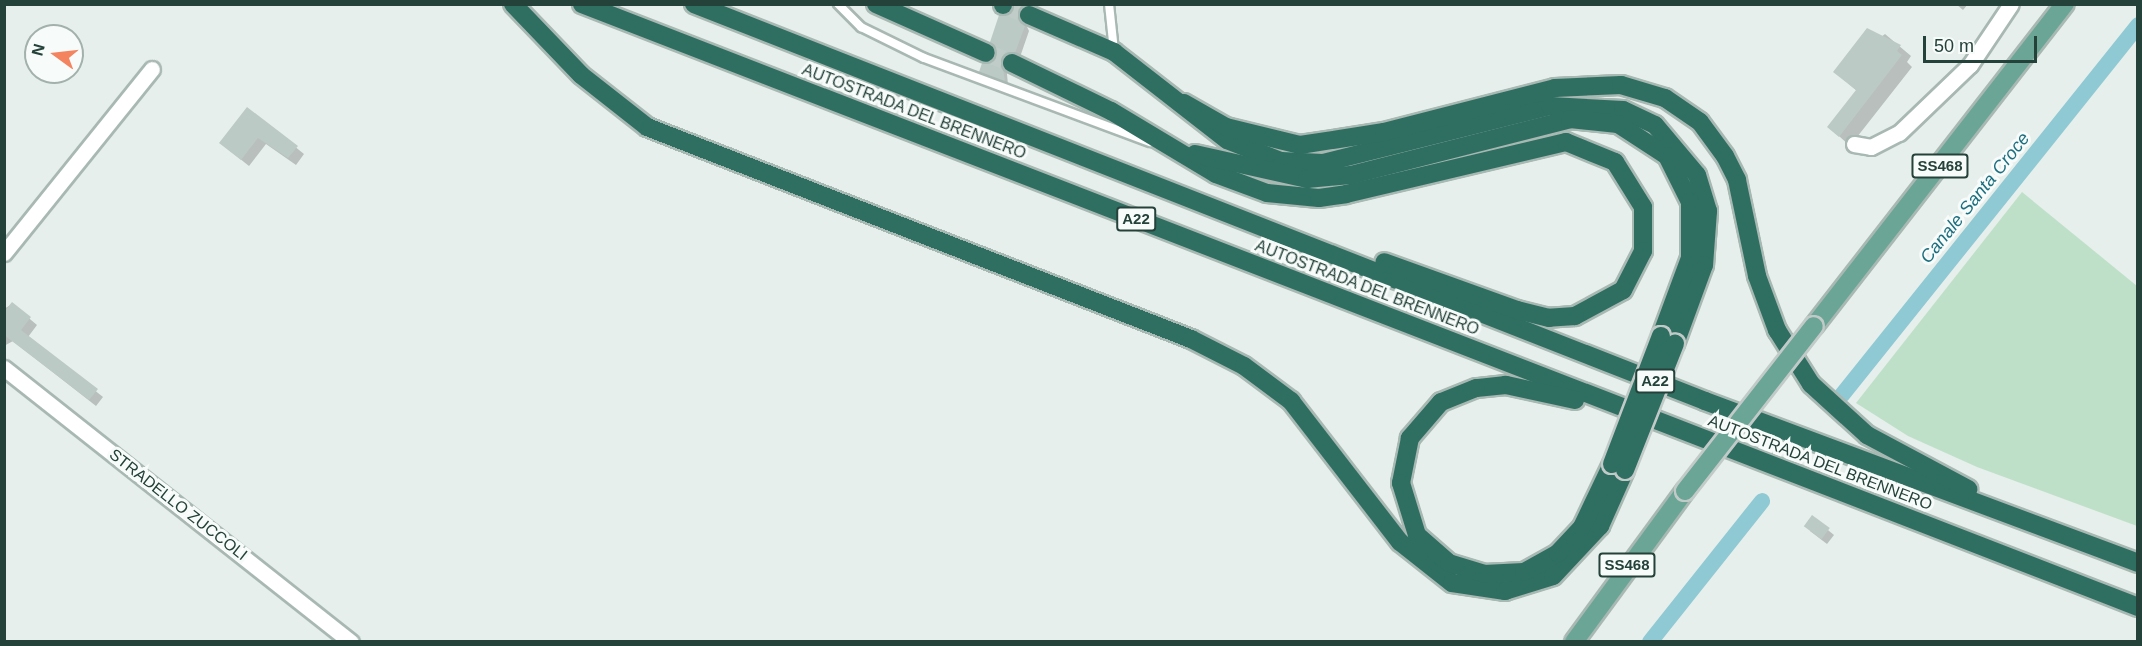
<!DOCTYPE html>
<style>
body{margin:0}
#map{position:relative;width:2142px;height:646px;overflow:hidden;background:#e6efeb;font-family:Helvetica,sans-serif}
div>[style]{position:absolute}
.green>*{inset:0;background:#bfe0c8}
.shadow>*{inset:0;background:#0003}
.canal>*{height:16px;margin:-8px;padding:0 8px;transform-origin:8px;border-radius:8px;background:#8ec9d4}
.building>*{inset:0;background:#bbcac4;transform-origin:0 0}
.highway-tunnel>*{height:18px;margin-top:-9px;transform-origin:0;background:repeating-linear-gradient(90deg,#bfccc8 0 18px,transparent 0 27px)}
.roads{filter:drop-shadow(2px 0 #a8b8b2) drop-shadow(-2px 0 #a8b8b2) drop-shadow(0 2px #a8b8b2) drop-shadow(0 -2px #a8b8b2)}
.lane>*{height:8px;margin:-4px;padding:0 4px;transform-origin:4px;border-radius:4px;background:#fff}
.street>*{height:15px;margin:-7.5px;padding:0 7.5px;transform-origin:7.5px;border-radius:7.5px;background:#fff}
.primary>*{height:18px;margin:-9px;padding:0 9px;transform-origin:9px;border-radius:9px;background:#6aa596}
.highway>*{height:18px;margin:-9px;padding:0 9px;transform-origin:9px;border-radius:9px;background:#2f6f62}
.bridges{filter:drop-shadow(2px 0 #c2cac8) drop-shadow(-2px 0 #c2cac8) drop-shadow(0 2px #c2cac8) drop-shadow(0 -2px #c2cac8)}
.primary-bridge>*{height:18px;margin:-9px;padding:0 9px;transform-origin:9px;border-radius:9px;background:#6aa596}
.highway-bridge>*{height:18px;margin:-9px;padding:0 9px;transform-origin:9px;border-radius:9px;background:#2f6f62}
span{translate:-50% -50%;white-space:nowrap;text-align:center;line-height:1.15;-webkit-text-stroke:6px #f7fbf9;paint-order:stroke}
.shield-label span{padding:2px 4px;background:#f7fbf9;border:2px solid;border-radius:4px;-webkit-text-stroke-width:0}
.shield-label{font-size:15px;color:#24423a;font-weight:700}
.street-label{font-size:16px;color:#24423a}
.water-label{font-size:18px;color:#1c6f80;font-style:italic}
.frame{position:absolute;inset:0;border:6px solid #24423a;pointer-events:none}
.north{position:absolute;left:24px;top:24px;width:60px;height:60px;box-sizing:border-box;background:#f7fbf9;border:2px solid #a3b1ad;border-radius:50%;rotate:285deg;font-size:16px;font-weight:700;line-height:24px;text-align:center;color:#24423a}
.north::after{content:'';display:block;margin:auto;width:21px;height:27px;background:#f4845f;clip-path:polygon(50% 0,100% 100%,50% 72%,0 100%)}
.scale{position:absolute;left:1923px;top:36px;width:114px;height:27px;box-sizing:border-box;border:3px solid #24423a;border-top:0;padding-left:8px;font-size:18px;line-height:21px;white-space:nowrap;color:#24423a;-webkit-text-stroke:4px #f7fbf9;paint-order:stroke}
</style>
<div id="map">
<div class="green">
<div style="clip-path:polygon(2022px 192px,2137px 286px,2137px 526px,1977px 467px,1908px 436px,1856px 403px)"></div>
</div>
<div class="shadow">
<div style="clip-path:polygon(1013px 4px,1039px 4px,1022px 16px,1029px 31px,1020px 57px,1006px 63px,1008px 85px,980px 71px,998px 58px,1001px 17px,1015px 11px)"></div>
<div style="clip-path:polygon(1956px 4px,1968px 4px,1963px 10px)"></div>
<div style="clip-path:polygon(1885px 34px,1911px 56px,1907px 62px,1912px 67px,1850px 146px,1829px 127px,1857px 91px,1835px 72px)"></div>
<div style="clip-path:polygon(248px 109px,304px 154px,296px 165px,266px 144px,249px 166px,229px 150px)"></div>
<div style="clip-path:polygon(12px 304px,37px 325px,28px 337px,103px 397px,96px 406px,13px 341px,4px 346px,4px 309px)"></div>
<div style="clip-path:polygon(1812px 517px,1834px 535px,1827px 544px,1810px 531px)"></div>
</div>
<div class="canal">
<div style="left:1842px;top:395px;width:474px;rotate:-51.3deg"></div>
<div style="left:1650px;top:642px;width:180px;rotate:-51.5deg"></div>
</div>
<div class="building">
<div style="clip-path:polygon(1014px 4px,1026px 4px,1018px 16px,1025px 26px,1015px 53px,1002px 59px,1005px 82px,979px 72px,982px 63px,996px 58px,990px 42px,999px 15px,1009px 14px)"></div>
<div style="clip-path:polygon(1867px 28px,1901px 45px,1897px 51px,1902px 55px,1839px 137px,1827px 127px,1856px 90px,1833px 72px)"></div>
<div style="clip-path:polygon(247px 107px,298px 146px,288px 158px,258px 138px,241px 160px,219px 143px)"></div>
<div style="clip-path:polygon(12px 302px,31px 317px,21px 330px,98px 389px,89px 400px,4px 335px,4px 312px)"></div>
<div style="left:1812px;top:515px;width:22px;height:14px;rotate:36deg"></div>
</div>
<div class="highway-tunnel">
<div style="left:1003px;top:5px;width:28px;rotate:21deg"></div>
<div style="left:986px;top:53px;width:28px;rotate:21deg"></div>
</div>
<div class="roads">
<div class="lane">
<div style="left:838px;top:4px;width:33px;rotate:45deg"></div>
<div style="left:861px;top:27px;width:70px;rotate:26.2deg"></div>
<div style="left:924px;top:58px;width:241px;rotate:20.4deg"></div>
<div style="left:1109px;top:4px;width:47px;rotate:83.9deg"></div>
</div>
<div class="street">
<div style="left:1854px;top:144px;width:17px;rotate:10deg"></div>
<div style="left:1871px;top:147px;width:31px;rotate:-27deg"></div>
<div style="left:1899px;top:133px;width:98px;rotate:-43.8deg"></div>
<div style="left:1970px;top:65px;width:73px;rotate:-56.1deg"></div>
<div style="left:4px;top:253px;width:236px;rotate:-51.2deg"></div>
<div style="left:4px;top:368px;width:442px;rotate:38.3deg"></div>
</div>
<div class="primary">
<div style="left:1814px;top:326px;width:408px;rotate:-52.1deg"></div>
<div style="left:1574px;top:642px;width:187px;rotate:-53.7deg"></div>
</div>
<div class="highway">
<div style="left:513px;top:4px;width:98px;rotate:46.2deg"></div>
<div style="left:581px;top:75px;width:84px;rotate:38.2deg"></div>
<div style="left:647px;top:127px;width:584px;rotate:21.29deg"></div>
<div style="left:1191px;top:339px;width:59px;rotate:27deg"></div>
<div style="left:1244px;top:366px;width:59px;rotate:36.7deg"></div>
<div style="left:1291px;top:401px;width:178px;rotate:52.3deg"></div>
<div style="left:1400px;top:542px;width:66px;rotate:38.3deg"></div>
<div style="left:1452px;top:583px;width:54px;rotate:8.6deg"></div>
<div style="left:1505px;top:591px;width:50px;rotate:-17.4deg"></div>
<div style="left:1553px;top:576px;width:69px;rotate:-46.8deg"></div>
<div style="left:1600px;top:526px;width:61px;rotate:-65.9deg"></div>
<div style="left:582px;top:4px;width:1669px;rotate:21.18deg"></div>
<div style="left:694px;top:4px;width:1086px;rotate:21.44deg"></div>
<div style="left:1705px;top:401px;width:462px;rotate:20.5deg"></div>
<div style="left:876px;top:4px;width:120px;rotate:24deg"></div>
<div style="left:1003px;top:4px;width:1px;rotate:90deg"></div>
<div style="left:1029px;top:15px;width:93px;rotate:23.5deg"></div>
<div style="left:1114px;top:52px;width:143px;rotate:37.9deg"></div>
<div style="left:1227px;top:140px;width:58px;rotate:21.3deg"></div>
<div style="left:1281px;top:161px;width:42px;rotate:2.7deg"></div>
<div style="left:1323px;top:163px;width:234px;rotate:-14.1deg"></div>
<div style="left:1550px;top:106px;width:73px;rotate:3.1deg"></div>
<div style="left:1623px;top:110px;width:35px;rotate:25deg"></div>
<div style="left:1655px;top:125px;width:65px;rotate:50deg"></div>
<div style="left:1697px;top:175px;width:38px;rotate:73deg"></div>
<div style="left:1708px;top:211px;width:54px;rotate:94.2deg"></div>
<div style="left:1704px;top:265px;width:84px;rotate:110.2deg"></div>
<div style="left:1012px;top:63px;width:110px;rotate:25.9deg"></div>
<div style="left:1111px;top:111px;width:122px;rotate:31deg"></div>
<div style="left:1216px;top:174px;width:54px;rotate:20.4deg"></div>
<div style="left:1267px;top:193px;width:52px;rotate:5.5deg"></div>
<div style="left:1319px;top:198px;width:27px;rotate:-8deg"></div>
<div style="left:1346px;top:194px;width:226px;rotate:-13.3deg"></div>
<div style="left:1566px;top:142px;width:53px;rotate:22.2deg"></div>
<div style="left:1615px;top:162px;width:53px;rotate:58.1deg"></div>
<div style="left:1643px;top:207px;width:44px;rotate:90deg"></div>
<div style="left:1643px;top:251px;width:44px;rotate:117.1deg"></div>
<div style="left:1623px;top:290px;width:55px;rotate:151.6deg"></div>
<div style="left:1575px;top:316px;width:26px;rotate:176deg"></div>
<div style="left:1549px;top:318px;width:33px;rotate:-166deg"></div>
<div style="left:1517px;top:310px;width:141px;rotate:-160.2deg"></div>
<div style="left:1184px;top:103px;width:48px;rotate:29.7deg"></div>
<div style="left:1226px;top:127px;width:76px;rotate:13.7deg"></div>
<div style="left:1300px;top:145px;width:85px;rotate:-8.8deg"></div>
<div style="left:1384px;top:132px;width:177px;rotate:-14.4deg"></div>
<div style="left:1555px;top:88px;width:66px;rotate:-2.6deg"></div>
<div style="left:1621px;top:85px;width:46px;rotate:16.5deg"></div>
<div style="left:1665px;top:98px;width:42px;rotate:34.4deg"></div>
<div style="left:1700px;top:122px;width:42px;rotate:53.7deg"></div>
<div style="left:1725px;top:156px;width:27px;rotate:63deg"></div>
<div style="left:1737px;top:180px;width:98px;rotate:78.2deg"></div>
<div style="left:1757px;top:276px;width:58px;rotate:69.7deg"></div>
<div style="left:1777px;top:330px;width:64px;rotate:57.8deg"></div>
<div style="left:1811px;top:384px;width:76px;rotate:42.3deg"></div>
<div style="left:1867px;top:435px;width:115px;rotate:28.1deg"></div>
<div style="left:1195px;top:154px;width:115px;rotate:12.6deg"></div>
<div style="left:1307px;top:179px;width:44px;rotate:-5.2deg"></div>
<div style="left:1351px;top:175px;width:226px;rotate:-14.3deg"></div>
<div style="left:1570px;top:119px;width:48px;rotate:5.9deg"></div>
<div style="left:1618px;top:124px;width:59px;rotate:33.1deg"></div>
<div style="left:1667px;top:156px;width:51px;rotate:63.4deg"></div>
<div style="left:1690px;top:202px;width:56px;rotate:90deg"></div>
<div style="left:1690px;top:258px;width:83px;rotate:110.4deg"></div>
<div style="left:1575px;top:400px;width:71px;rotate:-167.7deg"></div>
<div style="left:1506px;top:385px;width:30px;rotate:174deg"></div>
<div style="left:1476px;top:388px;width:38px;rotate:158deg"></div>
<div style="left:1441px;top:402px;width:48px;rotate:130.7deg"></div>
<div style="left:1410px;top:438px;width:46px;rotate:101.3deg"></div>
<div style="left:1401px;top:483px;width:54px;rotate:72.9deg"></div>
<div style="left:1417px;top:535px;width:43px;rotate:41.2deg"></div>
<div style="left:1449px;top:563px;width:37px;rotate:17deg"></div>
<div style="left:1484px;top:574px;width:40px;rotate:-2.9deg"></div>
<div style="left:1524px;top:572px;width:39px;rotate:-29deg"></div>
<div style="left:1558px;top:553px;width:35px;rotate:-47deg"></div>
<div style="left:1582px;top:527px;width:70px;rotate:-64.5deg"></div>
</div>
</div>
<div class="bridges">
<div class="primary-bridge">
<div style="left:1685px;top:491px;width:209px;rotate:-52deg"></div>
</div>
<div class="highway-bridge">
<div style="left:1612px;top:464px;width:137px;rotate:-69.1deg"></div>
<div style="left:1625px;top:470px;width:136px;rotate:-68.4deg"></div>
</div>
</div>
<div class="shield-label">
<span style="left:1940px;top:166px">SS468</span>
<span style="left:1136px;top:219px">A22</span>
<span style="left:1655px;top:381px">A22</span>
<span style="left:1627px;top:565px">SS468</span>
</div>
<div class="street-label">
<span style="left:914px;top:112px;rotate:21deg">AUTOSTRADA DEL BRENNERO</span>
<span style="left:1367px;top:288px;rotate:21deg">AUTOSTRADA DEL BRENNERO</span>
<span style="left:1820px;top:463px;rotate:21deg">AUTOSTRADA DEL BRENNERO</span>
<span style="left:178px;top:505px;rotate:38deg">STRADELLO ZUCCOLI</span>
</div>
<div class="water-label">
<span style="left:1975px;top:198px;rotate:-51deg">Canale Santa Croce</span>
</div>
<div class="frame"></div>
<div class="north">N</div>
<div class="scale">50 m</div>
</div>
